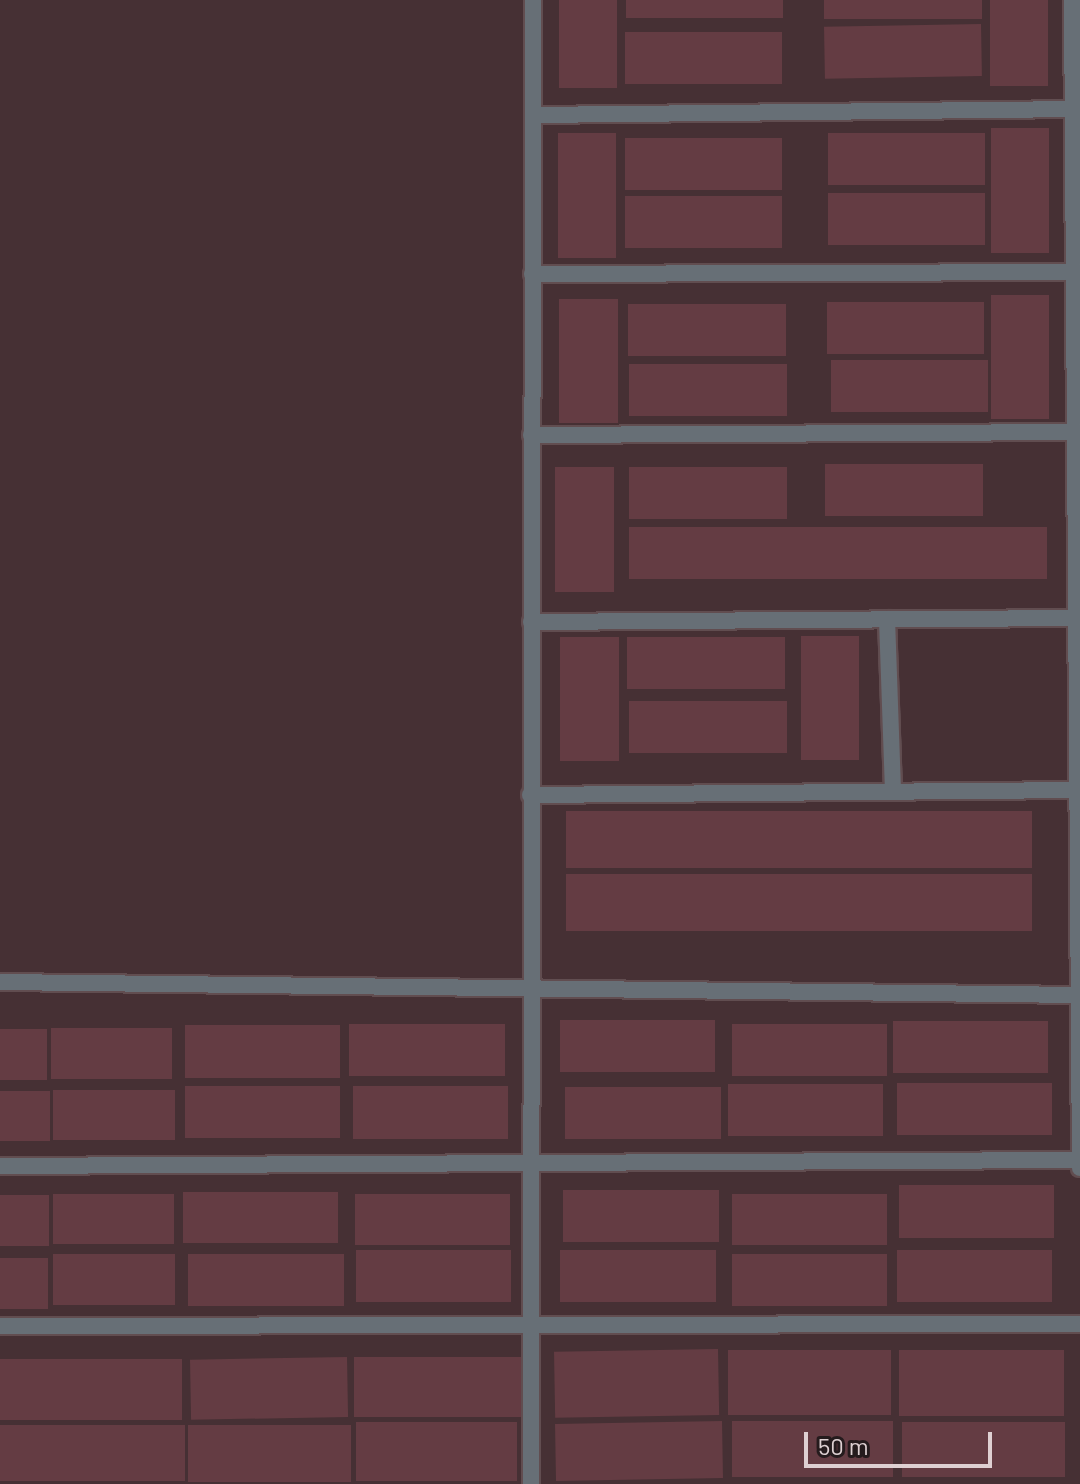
<!DOCTYPE html>
<style>
body{margin:0}
#map{position:relative;width:1080px;height:1484px;overflow:hidden;background:#463034;font-family:Barlow,sans-serif}
div>[style]{position:absolute}
.building>*{inset:0;background:#643c43;transform-origin:0 0}
.roads{filter:drop-shadow(2px 0 #614d50) drop-shadow(-2px 0 #614d50) drop-shadow(0 2px #614d50) drop-shadow(0 -2px #614d50)}
.minor>*{height:16px;margin:-8px;padding:0 8px;transform-origin:8px;border-radius:8px;background:#676f76}
span{translate:-50% -50%;white-space:nowrap;text-align:center;line-height:1.15;-webkit-text-stroke:6px #251b1d;paint-order:stroke}
.scale{position:absolute;left:804px;top:1432px;width:188px;height:36px;box-sizing:border-box;border:4px solid #ded0d2;border-top:0;padding-left:10px;font-size:24px;line-height:28px;white-space:nowrap;color:#ded0d2;-webkit-text-stroke:6px #251b1d;paint-order:stroke}
</style>
<div id="map">
<div class="building">
<div style="left:559px;top:0;width:58px;height:88px"></div>
<div style="left:626px;top:0;width:157px;height:18px"></div>
<div style="left:824px;top:0;width:158px;height:19px"></div>
<div style="left:990px;top:0;width:58px;height:86px"></div>
<div style="left:981px;top:24px;width:52px;height:157px;rotate:89deg"></div>
<div style="left:625px;top:32px;width:157px;height:52px"></div>
<div style="left:1049px;top:128px;width:125px;height:58px;rotate:90deg"></div>
<div style="left:558px;top:133px;width:58px;height:125px"></div>
<div style="left:985px;top:133px;width:52px;height:157px;rotate:90deg"></div>
<div style="left:625px;top:138px;width:157px;height:52px"></div>
<div style="left:828px;top:193px;width:157px;height:52px"></div>
<div style="left:625px;top:196px;width:157px;height:52px"></div>
<div style="left:991px;top:295px;width:58px;height:124px"></div>
<div style="left:618px;top:299px;width:124px;height:59px;rotate:90deg"></div>
<div style="left:827px;top:302px;width:157px;height:52px"></div>
<div style="left:786px;top:304px;width:52px;height:158px;rotate:90deg"></div>
<div style="left:831px;top:360px;width:157px;height:52px"></div>
<div style="left:629px;top:364px;width:158px;height:52px"></div>
<div style="left:983px;top:464px;width:52px;height:158px;rotate:90deg"></div>
<div style="left:555px;top:467px;width:59px;height:125px"></div>
<div style="left:787px;top:467px;width:52px;height:158px;rotate:90deg"></div>
<div style="left:629px;top:527px;width:418px;height:52px"></div>
<div style="left:801px;top:636px;width:58px;height:124px"></div>
<div style="left:560px;top:637px;width:59px;height:124px"></div>
<div style="left:627px;top:637px;width:158px;height:52px"></div>
<div style="left:787px;top:701px;width:52px;height:158px;rotate:90deg"></div>
<div style="left:566px;top:811px;width:466px;height:57px"></div>
<div style="left:1032px;top:874px;width:57px;height:466px;rotate:90deg"></div>
<div style="left:560px;top:1020px;width:155px;height:52px"></div>
<div style="left:893px;top:1021px;width:155px;height:52px"></div>
<div style="left:349px;top:1024px;width:156px;height:52px"></div>
<div style="left:732px;top:1024px;width:155px;height:52px"></div>
<div style="left:185px;top:1025px;width:155px;height:53px"></div>
<div style="left:51px;top:1028px;width:121px;height:51px"></div>
<div style="left:0;top:1029px;width:47px;height:51px"></div>
<div style="left:897px;top:1083px;width:155px;height:52px"></div>
<div style="left:728px;top:1084px;width:155px;height:52px"></div>
<div style="left:185px;top:1086px;width:155px;height:52px"></div>
<div style="left:353px;top:1086px;width:155px;height:53px"></div>
<div style="left:565px;top:1087px;width:156px;height:52px"></div>
<div style="left:53px;top:1090px;width:122px;height:50px"></div>
<div style="left:0;top:1091px;width:50px;height:50px"></div>
<div style="left:899px;top:1185px;width:155px;height:53px"></div>
<div style="left:563px;top:1190px;width:156px;height:52px"></div>
<div style="left:183px;top:1192px;width:155px;height:51px"></div>
<div style="left:53px;top:1194px;width:121px;height:50px"></div>
<div style="left:355px;top:1194px;width:155px;height:51px"></div>
<div style="left:732px;top:1194px;width:155px;height:51px"></div>
<div style="left:0;top:1195px;width:49px;height:51px"></div>
<div style="left:356px;top:1250px;width:155px;height:52px"></div>
<div style="left:560px;top:1250px;width:156px;height:52px"></div>
<div style="left:897px;top:1250px;width:155px;height:52px"></div>
<div style="left:53px;top:1254px;width:122px;height:51px"></div>
<div style="left:188px;top:1254px;width:156px;height:52px"></div>
<div style="left:732px;top:1254px;width:155px;height:52px"></div>
<div style="left:0;top:1258px;width:48px;height:51px"></div>
<div style="left:718px;top:1349px;width:66px;height:164px;rotate:89deg"></div>
<div style="left:728px;top:1350px;width:163px;height:65px"></div>
<div style="left:1064px;top:1350px;width:66px;height:165px;rotate:90deg"></div>
<div style="left:347px;top:1357px;width:60px;height:157px;rotate:89deg"></div>
<div style="left:354px;top:1357px;width:167px;height:60px"></div>
<div style="left:182px;top:1359px;width:61px;height:182px;rotate:90deg"></div>
<div style="left:722px;top:1421px;width:57px;height:167px;rotate:89deg"></div>
<div style="left:893px;top:1421px;width:56px;height:161px;rotate:90deg"></div>
<div style="left:517px;top:1422px;width:59px;height:161px;rotate:90deg"></div>
<div style="left:902px;top:1422px;width:163px;height:55px"></div>
<div style="left:185px;top:1425px;width:56px;height:185px;rotate:90deg"></div>
<div style="left:188px;top:1425px;width:163px;height:57px"></div>
</div>
<div class="roads">
<div class="minor">
<div style="left:1072px;top:0;width:1168px;rotate:89.61deg"></div>
<div style="left:533px;top:115px;width:547px;rotate:-0.63deg"></div>
<div style="left:532px;top:274px;width:548px;rotate:-0.21deg"></div>
<div style="left:531px;top:435px;width:549px;rotate:-0.31deg"></div>
<div style="left:887px;top:619px;width:172px;rotate:88deg"></div>
<div style="left:531px;top:622px;width:549px;rotate:-0.42deg"></div>
<div style="left:530px;top:795px;width:550px;rotate:-0.52deg"></div>
<div style="left:0;top:982px;width:1080px;rotate:0.69deg"></div>
<div style="left:0;top:1166px;width:1080px;rotate:-0.32deg"></div>
<div style="left:0;top:1326px;width:1080px;rotate:-0.11deg"></div>
<div style="left:531px;top:1484px;width:1484px;rotate:-89.92deg"></div>
</div>
</div>
<div class="scale">50 m</div>
</div>
